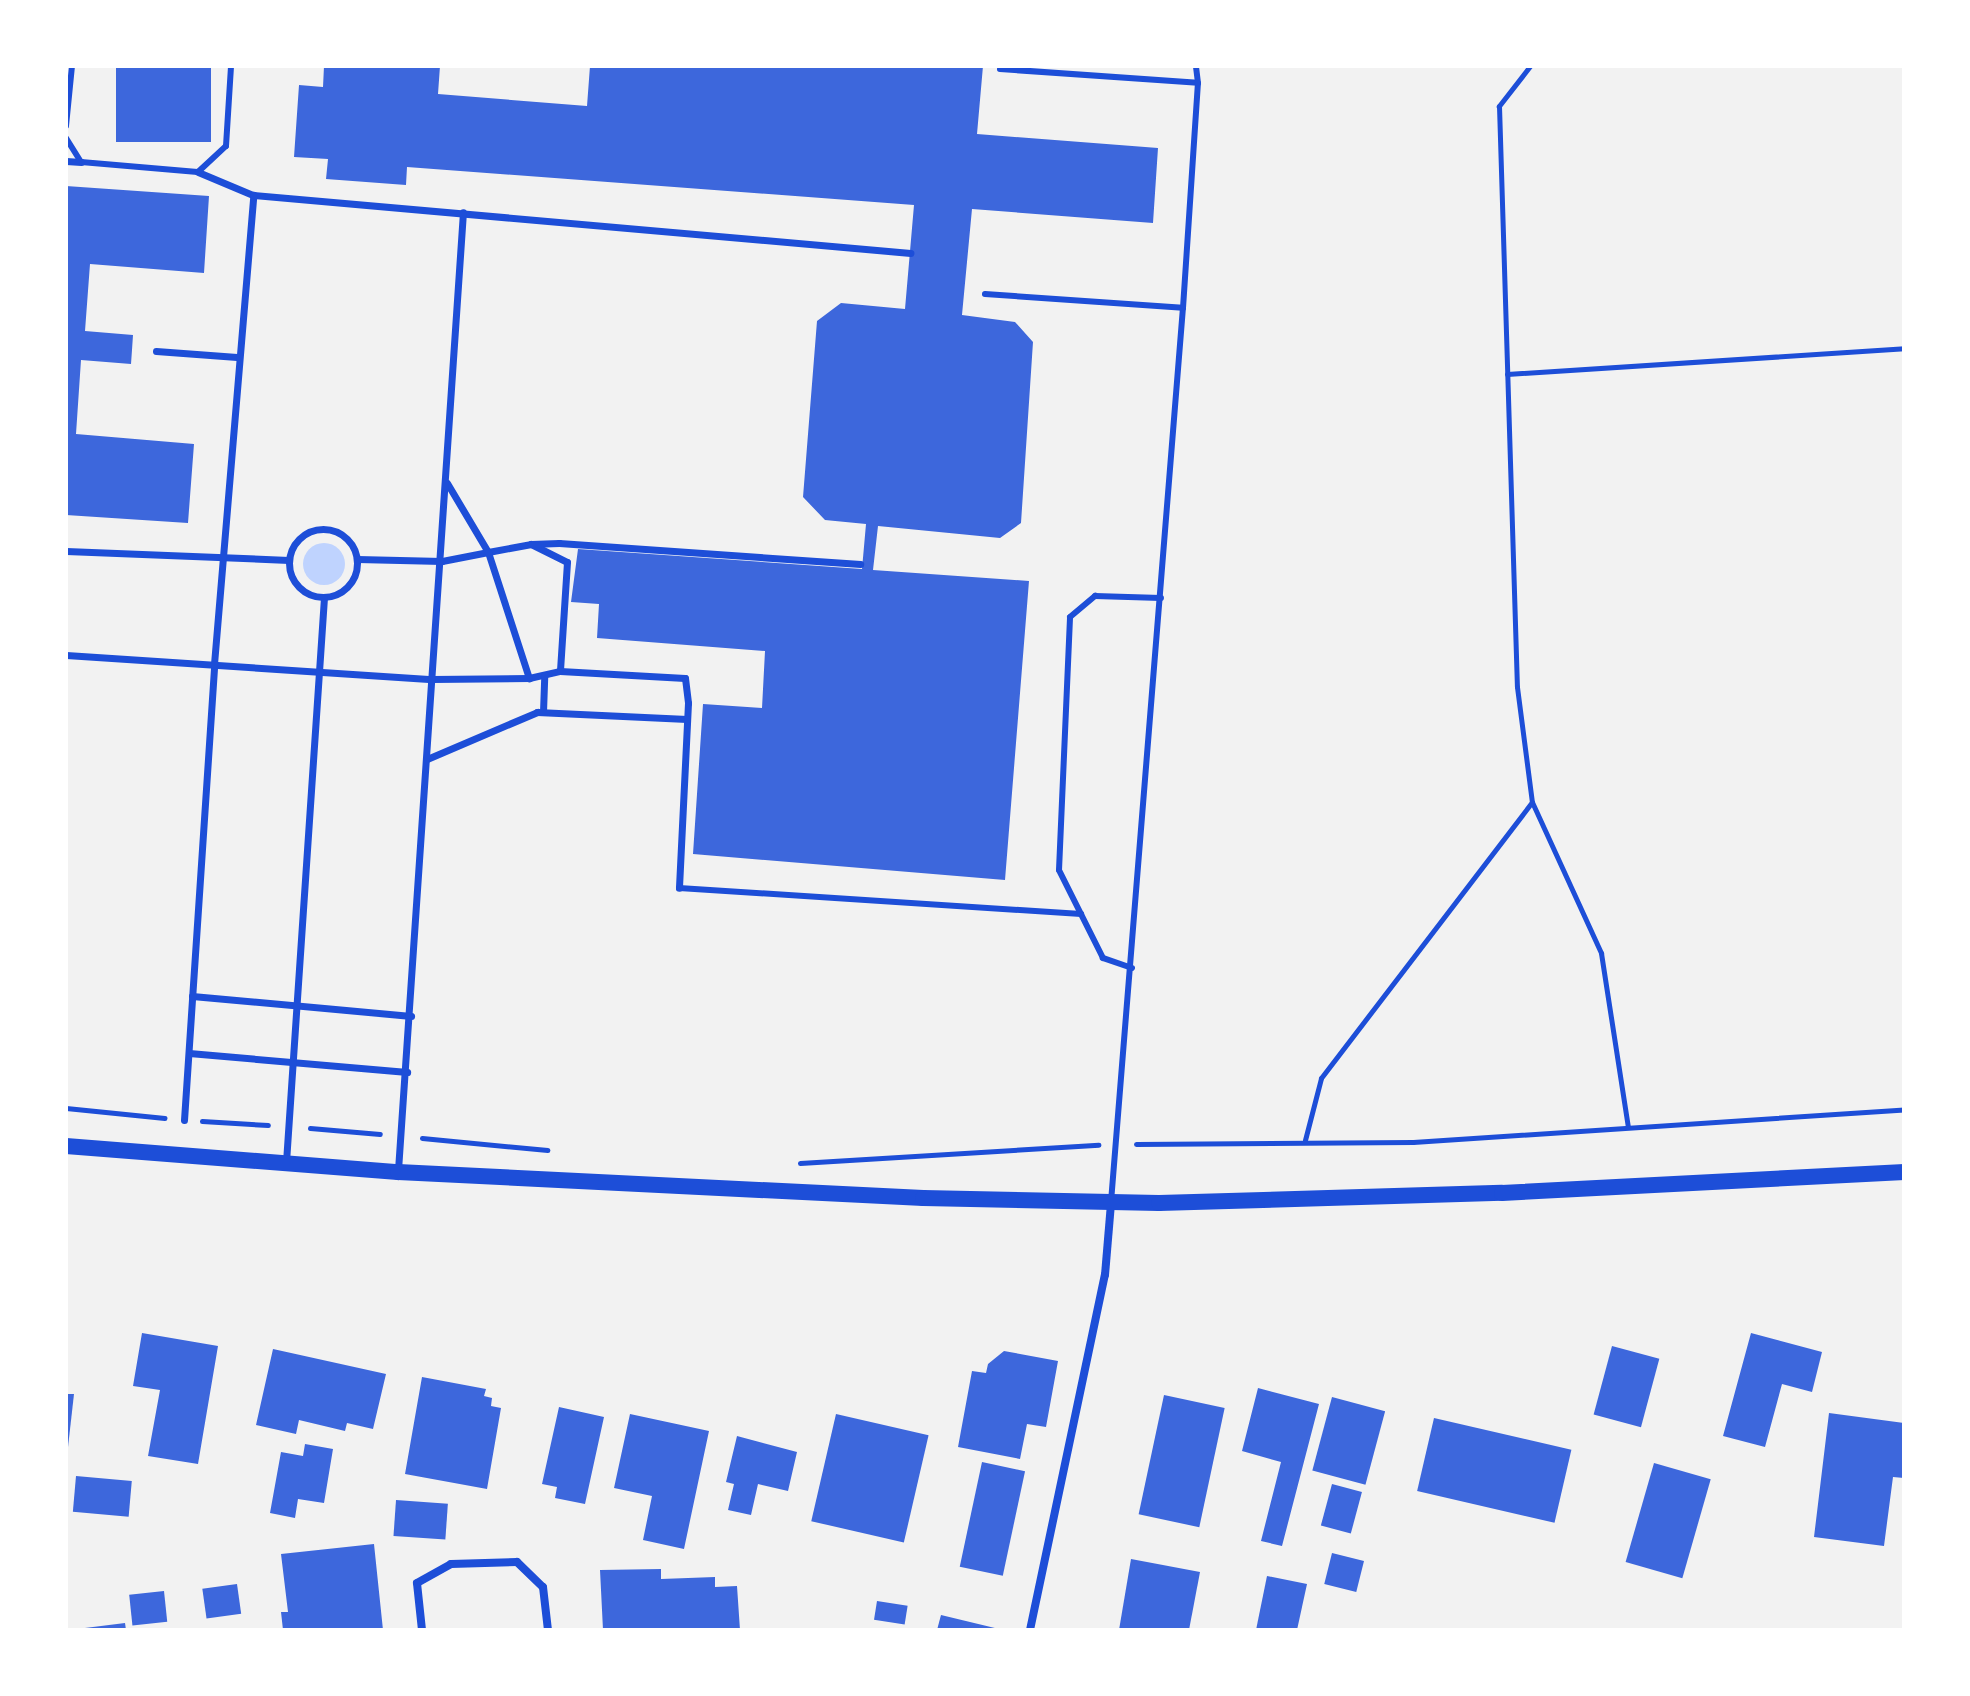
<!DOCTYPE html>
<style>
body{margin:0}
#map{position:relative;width:1970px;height:1696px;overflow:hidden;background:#f2f2f2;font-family:"Fira Sans",sans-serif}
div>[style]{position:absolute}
.water>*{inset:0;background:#bfd3fe}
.round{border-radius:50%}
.building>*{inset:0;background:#3d67dc;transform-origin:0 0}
.path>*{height:5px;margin:-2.5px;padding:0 2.5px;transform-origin:2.5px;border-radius:2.5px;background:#1d4ed8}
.service>*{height:6px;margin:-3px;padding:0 3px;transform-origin:3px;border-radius:3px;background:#1d4ed8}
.pedestrian>*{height:7px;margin:-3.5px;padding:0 3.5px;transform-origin:3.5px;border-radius:3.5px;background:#1d4ed8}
.pedestrian>.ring{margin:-3.5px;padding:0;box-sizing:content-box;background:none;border:7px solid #1d4ed8;border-radius:50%}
.minor>*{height:8px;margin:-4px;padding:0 4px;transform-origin:4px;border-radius:4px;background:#1d4ed8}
.secondary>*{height:16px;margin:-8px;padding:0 8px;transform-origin:8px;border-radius:8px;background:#1d4ed8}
span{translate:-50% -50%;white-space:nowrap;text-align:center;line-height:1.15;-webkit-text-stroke:8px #fff;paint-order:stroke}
.frame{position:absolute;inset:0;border:68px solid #fff;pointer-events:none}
</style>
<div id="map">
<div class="water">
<div class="round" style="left:303px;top:543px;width:42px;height:42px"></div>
</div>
<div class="building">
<div style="left:116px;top:66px;width:95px;height:76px"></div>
<div style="clip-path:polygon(324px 66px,440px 66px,438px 94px,587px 106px,590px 66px,983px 66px,977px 134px,1158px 148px,1153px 223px,972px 209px,962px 315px,1015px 322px,1033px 342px,1021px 523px,1000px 538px,878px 526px,873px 570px,1029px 581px,1005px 880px,693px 854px,703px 704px,762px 708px,765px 651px,597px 638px,599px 604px,571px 602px,578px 549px,862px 569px,866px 524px,825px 520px,803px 497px,817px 321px,841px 303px,905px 309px,914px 205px,407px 167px,406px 185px,326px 179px,328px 159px,294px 157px,299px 85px,323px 87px)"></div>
<div style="clip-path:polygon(66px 186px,209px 196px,204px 273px,90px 264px,85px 331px,133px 335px,132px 350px,131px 364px,81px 360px,76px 434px,194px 444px,188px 523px,66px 515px)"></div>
<div style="clip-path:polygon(142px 1333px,218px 1346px,198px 1464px,148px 1456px,160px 1390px,133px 1386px)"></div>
<div style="clip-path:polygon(1751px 1333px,1822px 1352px,1812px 1392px,1782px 1384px,1765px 1447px,1723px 1436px)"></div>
<div style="left:1612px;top:1346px;width:49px;height:71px;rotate:15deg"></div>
<div style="clip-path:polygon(273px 1349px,386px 1374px,373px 1429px,347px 1423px,345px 1431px,299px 1420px,296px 1434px,256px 1425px)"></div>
<div style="clip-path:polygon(1004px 1351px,1058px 1361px,1046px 1427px,1027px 1424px,1020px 1459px,958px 1447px,972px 1371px,986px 1373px,988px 1364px)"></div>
<div style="clip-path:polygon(422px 1377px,486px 1389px,484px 1396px,492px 1398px,491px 1406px,501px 1408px,487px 1489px,405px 1474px)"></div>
<div style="clip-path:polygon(1258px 1388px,1319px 1404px,1282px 1546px,1261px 1541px,1281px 1462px,1242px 1451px)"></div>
<div style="clip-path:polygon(66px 1394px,74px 1394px,68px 1447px,66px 1447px)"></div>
<div style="left:1164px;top:1395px;width:62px;height:122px;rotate:12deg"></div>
<div style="left:1332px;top:1397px;width:55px;height:76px;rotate:15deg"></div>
<div style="clip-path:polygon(559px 1407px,604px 1417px,585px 1504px,555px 1498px,557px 1487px,542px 1484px)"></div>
<div style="clip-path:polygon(1829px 1413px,1904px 1423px,1904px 1478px,1893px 1477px,1884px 1546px,1814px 1537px)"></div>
<div style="clip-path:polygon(630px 1414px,709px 1431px,684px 1549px,643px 1540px,652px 1496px,614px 1488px)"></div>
<div style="left:836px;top:1414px;width:95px;height:110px;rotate:13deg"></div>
<div style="left:1434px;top:1418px;width:141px;height:75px;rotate:13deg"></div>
<div style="clip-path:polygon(737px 1436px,797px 1452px,788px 1491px,758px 1484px,751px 1515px,728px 1510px,734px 1484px,726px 1482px)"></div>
<div style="clip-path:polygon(305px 1444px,333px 1449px,324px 1503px,298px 1499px,295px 1518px,270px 1513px,281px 1452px,303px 1456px)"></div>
<div style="left:982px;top:1462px;width:44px;height:107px;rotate:12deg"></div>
<div style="left:1654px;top:1463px;width:59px;height:103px;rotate:16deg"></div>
<div style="left:76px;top:1476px;width:56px;height:36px;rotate:5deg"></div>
<div style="left:1332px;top:1484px;width:31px;height:43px;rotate:15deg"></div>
<div style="left:396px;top:1500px;width:52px;height:36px;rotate:4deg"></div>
<div style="clip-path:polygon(374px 1544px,383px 1630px,283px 1630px,281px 1612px,288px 1612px,281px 1554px)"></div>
<div style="left:1332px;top:1553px;width:33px;height:32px;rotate:14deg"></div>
<div style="clip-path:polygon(1131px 1559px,1200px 1572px,1189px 1630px,1119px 1630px)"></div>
<div style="clip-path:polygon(661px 1569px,661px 1579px,715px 1577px,715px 1587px,737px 1586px,740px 1630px,603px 1630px,600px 1570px)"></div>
<div style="clip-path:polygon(1267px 1576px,1307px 1584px,1297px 1630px,1256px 1630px)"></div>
<div style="left:237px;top:1584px;width:30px;height:35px;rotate:82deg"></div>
<div style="left:164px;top:1591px;width:31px;height:35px;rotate:84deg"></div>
<div style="left:877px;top:1601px;width:31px;height:19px;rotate:9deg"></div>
<div style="clip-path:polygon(941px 1615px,999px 1629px,999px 1630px,937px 1630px)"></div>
<div style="clip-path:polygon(125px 1623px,126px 1630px,85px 1630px,85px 1628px)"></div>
</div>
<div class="path">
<div style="left:1530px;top:66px;width:51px;rotate:127.8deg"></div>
<div style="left:1499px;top:106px;width:581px;rotate:88.23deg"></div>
<div style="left:1517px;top:687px;width:116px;rotate:82.6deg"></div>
<div style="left:1532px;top:802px;width:166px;rotate:65.4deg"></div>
<div style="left:1601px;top:953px;width:176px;rotate:81.2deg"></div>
<div style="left:1507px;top:374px;width:398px;rotate:-3.7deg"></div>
<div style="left:66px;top:1108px;width:99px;rotate:5.8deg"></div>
<div style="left:202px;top:1121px;width:66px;rotate:3.5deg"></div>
<div style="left:310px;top:1128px;width:70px;rotate:4.9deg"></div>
<div style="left:422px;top:1138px;width:126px;rotate:5.5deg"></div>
<div style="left:1305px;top:1140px;width:64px;rotate:-75.5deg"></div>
<div style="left:1321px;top:1078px;width:347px;rotate:-52.6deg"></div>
<div style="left:1136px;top:1144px;width:277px;rotate:-0.4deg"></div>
<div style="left:1413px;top:1142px;width:492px;rotate:-3.8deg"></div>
<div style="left:800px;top:1163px;width:299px;rotate:-3.5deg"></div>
</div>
<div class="service">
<div style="left:1000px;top:69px;width:198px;rotate:4deg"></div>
<div style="left:66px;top:126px;width:60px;rotate:-84.3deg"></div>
<div style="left:66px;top:138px;width:28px;rotate:58deg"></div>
<div style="left:81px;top:162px;width:117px;rotate:4.9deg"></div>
<div style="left:198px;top:172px;width:38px;rotate:-43deg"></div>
<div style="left:226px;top:146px;width:80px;rotate:-86.4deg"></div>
<div style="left:985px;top:294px;width:198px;rotate:4deg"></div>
<div style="left:679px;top:888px;width:403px;rotate:3.7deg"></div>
<div style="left:1132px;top:968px;width:31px;rotate:-161deg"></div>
<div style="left:1103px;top:958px;width:98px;rotate:-116.6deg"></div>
<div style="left:1059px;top:870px;width:253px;rotate:-87.5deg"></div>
<div style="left:1070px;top:617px;width:33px;rotate:-40deg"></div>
<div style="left:1095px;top:596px;width:66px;rotate:1.7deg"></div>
<div style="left:1111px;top:1202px;width:897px;rotate:-85.4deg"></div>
<div style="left:1183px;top:308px;width:225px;rotate:-86.2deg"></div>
<div style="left:1198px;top:83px;width:17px;rotate:-97deg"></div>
</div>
<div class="pedestrian">
<div style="left:66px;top:161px;width:15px;rotate:4deg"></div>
<div style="left:198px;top:172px;width:60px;rotate:22.7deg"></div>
<div style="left:253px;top:195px;width:660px;rotate:5.04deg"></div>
<div style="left:156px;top:351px;width:81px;rotate:4.2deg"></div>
<div style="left:447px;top:483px;width:80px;rotate:59.3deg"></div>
<div style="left:488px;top:552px;width:44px;rotate:-10.5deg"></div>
<div style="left:531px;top:544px;width:40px;rotate:26.6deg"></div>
<div style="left:567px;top:562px;width:109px;rotate:93.7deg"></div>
<div class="ring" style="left:289px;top:529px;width:61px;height:61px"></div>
<div style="left:531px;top:544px;width:28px;rotate:-2deg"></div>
<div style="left:559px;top:543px;width:302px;rotate:4deg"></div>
<div style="left:66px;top:551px;width:223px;rotate:2.3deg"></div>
<div style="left:357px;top:559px;width:85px;rotate:1.3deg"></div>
<div style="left:442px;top:561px;width:47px;rotate:-11.1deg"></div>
<div style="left:488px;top:552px;width:133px;rotate:72deg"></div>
<div style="left:529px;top:678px;width:32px;rotate:-13deg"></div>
<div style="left:560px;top:671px;width:125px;rotate:3.2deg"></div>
<div style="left:685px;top:678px;width:25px;rotate:83deg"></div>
<div style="left:688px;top:703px;width:185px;rotate:92.8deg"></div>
<div style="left:66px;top:655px;width:367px;rotate:3.8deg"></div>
<div style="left:432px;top:679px;width:97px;rotate:-0.6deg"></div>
<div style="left:543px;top:712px;width:37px;rotate:-88deg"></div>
<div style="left:427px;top:759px;width:120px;rotate:-23.1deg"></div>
<div style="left:537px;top:712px;width:150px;rotate:2.7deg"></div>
<div style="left:192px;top:996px;width:220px;rotate:5.2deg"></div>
<div style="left:189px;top:1053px;width:219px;rotate:5deg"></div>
<div style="left:184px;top:1120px;width:457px;rotate:-86.2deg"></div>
<div style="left:214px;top:664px;width:471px;rotate:-85.2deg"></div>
<div style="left:286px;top:1162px;width:565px;rotate:-86.15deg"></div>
<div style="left:398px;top:1170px;width:960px;rotate:-86.12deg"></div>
</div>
<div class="minor">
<div style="left:422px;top:1630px;width:47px;rotate:-96.1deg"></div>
<div style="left:417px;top:1583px;width:39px;rotate:-29deg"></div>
<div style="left:451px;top:1564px;width:66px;rotate:-1.7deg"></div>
<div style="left:517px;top:1562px;width:36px;rotate:44deg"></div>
<div style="left:543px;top:1587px;width:43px;rotate:83.4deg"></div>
<div style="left:1030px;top:1630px;width:363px;rotate:-78.1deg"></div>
<div style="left:1105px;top:1275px;width:72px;rotate:-85.2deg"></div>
</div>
<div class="secondary">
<div style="left:66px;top:1146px;width:333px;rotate:4.5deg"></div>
<div style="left:398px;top:1172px;width:526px;rotate:2.84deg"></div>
<div style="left:923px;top:1198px;width:236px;rotate:1.2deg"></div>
<div style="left:1159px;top:1203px;width:343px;rotate:-1.7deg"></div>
<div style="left:1502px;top:1193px;width:403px;rotate:-3deg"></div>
</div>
<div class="frame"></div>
</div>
